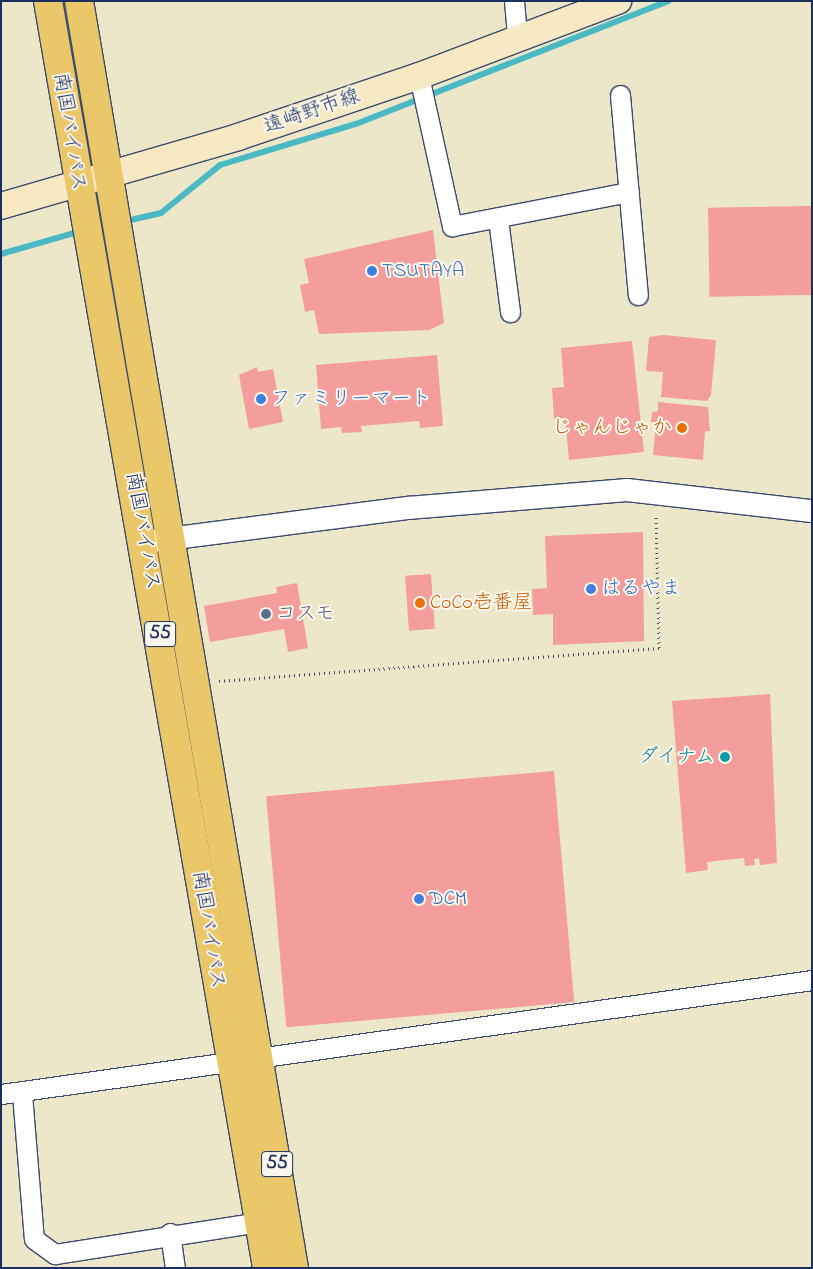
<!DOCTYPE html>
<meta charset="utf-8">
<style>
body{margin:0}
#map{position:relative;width:813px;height:1269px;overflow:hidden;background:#ede7ca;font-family:"Indie Flower","Klee One",sans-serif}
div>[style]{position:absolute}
.stream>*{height:6px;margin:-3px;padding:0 3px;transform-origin:3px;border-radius:3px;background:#4bb9c4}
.building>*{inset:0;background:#f39e9c;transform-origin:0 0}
.path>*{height:3px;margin-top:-1.5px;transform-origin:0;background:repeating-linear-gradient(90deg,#3a4b6e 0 1px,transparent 0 5px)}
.roads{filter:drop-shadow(1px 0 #3a4b6e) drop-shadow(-1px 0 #3a4b6e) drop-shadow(0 1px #3a4b6e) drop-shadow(0 -1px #3a4b6e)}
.minor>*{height:19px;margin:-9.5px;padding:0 9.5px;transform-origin:9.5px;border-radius:9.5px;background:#fff}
.tertiary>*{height:22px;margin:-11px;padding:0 11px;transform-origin:11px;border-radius:11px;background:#fff}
.secondary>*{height:26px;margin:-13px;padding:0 13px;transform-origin:13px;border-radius:13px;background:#f7e9c3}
.trunk>*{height:28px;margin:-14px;padding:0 14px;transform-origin:14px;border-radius:14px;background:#eac769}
.dots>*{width:14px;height:14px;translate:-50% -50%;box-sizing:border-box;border:2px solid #fbf7ec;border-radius:50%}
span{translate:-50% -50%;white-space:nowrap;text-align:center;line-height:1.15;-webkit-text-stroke:4px #fbf7ec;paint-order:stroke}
.shield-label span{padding:1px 4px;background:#fbf7ec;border:1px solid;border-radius:4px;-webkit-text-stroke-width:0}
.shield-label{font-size:19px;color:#1b2f5e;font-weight:700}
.street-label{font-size:20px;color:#1b2f5e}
.shop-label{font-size:20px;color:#366cbe}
.left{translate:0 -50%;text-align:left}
.food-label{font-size:20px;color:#c56008}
.right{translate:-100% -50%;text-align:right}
.service-label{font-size:20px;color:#4e5e75}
.culture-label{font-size:20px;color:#0d838f}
.frame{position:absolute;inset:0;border:2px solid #1b2f5e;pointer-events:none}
</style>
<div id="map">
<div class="stream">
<div style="left:122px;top:222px;width:40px;rotate:-13deg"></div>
<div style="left:161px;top:213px;width:76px;rotate:-39.1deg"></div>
<div style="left:220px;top:165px;width:142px;rotate:-16.8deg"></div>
<div style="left:356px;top:124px;width:336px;rotate:-21.5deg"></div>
<div style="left:1px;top:254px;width:83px;rotate:-16deg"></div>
</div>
<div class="building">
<div style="left:811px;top:206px;width:89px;height:103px;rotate:89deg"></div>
<div style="clip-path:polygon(433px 230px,444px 323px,429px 330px,319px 334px,314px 310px,305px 312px,300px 285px,309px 283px,304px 259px)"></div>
<div style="clip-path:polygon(663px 335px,716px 340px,711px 395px,707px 401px,661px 397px,663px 372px,646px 371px,649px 337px)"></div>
<div style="clip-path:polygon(632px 341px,644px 452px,569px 460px,565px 418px,554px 419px,552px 388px,564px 387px,561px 348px)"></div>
<div style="clip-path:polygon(437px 355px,443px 426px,420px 428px,419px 421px,361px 426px,362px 432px,342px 433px,341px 427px,321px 429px,316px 365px)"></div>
<div style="clip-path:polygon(257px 367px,258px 372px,273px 369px,283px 422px,249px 429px,239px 375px)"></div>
<div style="clip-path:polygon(658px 402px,708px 407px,710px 431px,705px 431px,703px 460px,653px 455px,656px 422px,651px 422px,652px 412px,658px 411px)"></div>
<div style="clip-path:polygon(643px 532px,644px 641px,553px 645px,553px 614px,533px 615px,532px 589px,547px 588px,545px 536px)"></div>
<div style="left:431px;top:574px;width:55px;height:26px;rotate:86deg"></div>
<div style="clip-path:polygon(297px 583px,308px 648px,288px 652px,284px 629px,210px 642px,204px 606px,277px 593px,276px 587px)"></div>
<div style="clip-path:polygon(770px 694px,777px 863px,760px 865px,759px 858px,754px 859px,755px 865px,745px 866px,744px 858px,707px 862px,708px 870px,686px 873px,672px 701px)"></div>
<div style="left:554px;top:771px;width:232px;height:289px;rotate:85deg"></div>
</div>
<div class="path">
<div style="left:219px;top:681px;width:441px;rotate:-4.3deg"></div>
<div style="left:659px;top:648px;width:133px;rotate:-91.3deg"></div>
</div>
<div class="roads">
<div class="minor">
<div style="left:514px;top:1px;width:38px;rotate:85deg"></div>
<div style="left:419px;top:76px;width:154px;rotate:77.6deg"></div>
<div style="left:452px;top:226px;width:180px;rotate:-10.9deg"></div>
<div style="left:620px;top:95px;width:201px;rotate:84.9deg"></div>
<div style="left:498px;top:219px;width:94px;rotate:82.6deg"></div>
<div style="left:1px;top:1094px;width:819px;rotate:-8deg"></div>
<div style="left:22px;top:1094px;width:145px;rotate:85.3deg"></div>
<div style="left:34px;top:1239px;width:26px;rotate:36deg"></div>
<div style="left:55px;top:1254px;width:206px;rotate:-8.9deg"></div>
<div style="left:170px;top:1233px;width:35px;rotate:82deg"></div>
</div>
<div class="tertiary">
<div style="left:153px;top:541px;width:257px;rotate:-7.4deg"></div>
<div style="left:408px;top:508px;width:220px;rotate:-4.7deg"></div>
<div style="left:627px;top:490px;width:186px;rotate:6.5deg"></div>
</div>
<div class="secondary">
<div style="left:1px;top:206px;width:247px;rotate:-16.2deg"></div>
<div style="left:238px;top:137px;width:191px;rotate:-18.6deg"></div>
<div style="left:419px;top:76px;width:213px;rotate:-20.7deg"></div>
</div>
<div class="trunk">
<div style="left:48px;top:1px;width:1286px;rotate:80.19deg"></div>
<div style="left:79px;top:1px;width:1285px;rotate:80.37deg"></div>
</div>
</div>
<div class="dots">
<div style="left:372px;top:271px;background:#3f7fe0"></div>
<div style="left:261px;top:399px;background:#3f7fe0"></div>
<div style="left:682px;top:428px;background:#e8710a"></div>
<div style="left:591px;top:589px;background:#3f7fe0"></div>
<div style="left:420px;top:603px;background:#e8710a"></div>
<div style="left:266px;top:614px;background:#5c6f8a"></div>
<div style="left:725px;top:757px;background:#0f9aa8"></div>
<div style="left:419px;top:899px;background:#3f7fe0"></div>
</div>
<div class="shield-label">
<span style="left:160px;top:634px">55</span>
<span style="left:277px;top:1164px">55</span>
</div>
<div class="street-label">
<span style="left:312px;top:112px;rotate:-19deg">遠崎野市線</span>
<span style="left:69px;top:132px;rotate:81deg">南国バイパス</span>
<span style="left:142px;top:531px;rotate:80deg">南国バイパス</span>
<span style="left:208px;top:930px;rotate:81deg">南国バイパス</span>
</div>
<div class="shop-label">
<span class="left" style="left:382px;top:271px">TSUTAYA</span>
<span class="left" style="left:271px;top:399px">ファミリーマート</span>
<span class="left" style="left:601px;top:589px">はるやま</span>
<span class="left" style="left:429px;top:899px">DCM</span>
</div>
<div class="food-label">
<span class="right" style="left:672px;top:428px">じゃんじゃか</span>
<span class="left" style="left:430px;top:603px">CoCo壱番屋</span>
</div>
<div class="service-label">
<span class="left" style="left:276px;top:614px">コスモ</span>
</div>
<div class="culture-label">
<span class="right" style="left:715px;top:757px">ダイナム</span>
</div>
<div class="frame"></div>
</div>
